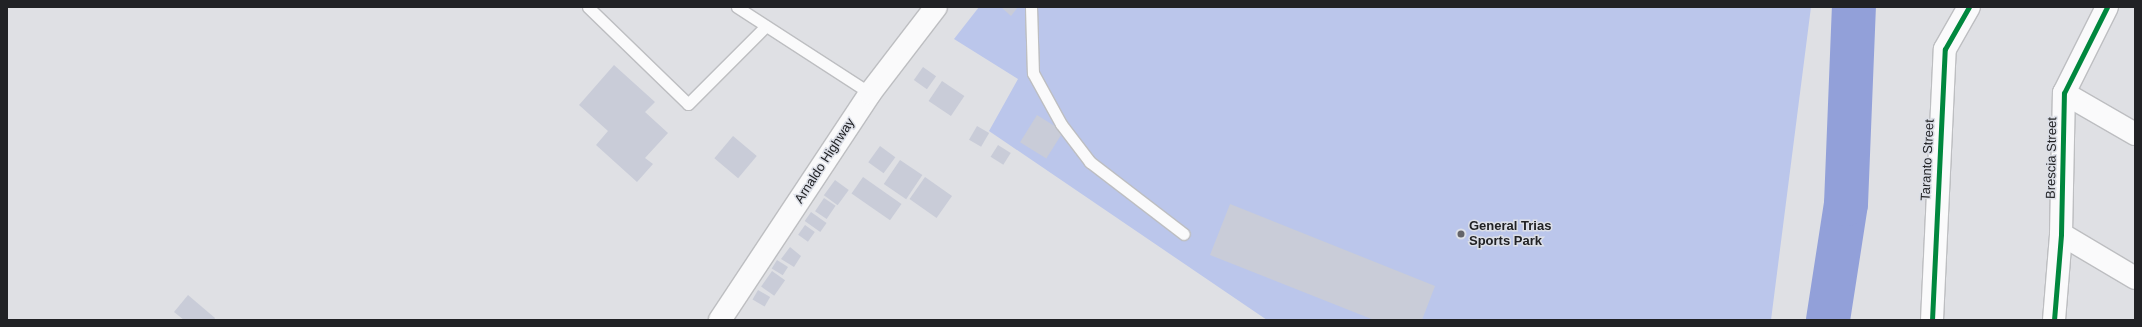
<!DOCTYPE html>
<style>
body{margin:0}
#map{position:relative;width:2142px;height:327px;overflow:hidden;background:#dfe0e4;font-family:Helvetica,sans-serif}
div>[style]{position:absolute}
.green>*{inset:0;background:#bbc6eb}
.river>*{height:44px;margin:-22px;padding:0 22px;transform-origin:22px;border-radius:22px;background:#92a0d9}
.building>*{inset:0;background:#c9ccd8;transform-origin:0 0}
.roads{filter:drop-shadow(1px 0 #bdbec1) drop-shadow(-1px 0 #bdbec1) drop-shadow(0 1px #bdbec1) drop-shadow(0 -1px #bdbec1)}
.service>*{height:11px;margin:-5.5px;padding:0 5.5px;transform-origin:5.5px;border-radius:5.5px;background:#fafafb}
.minor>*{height:22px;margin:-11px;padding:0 11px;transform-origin:11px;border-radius:11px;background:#fafafb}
.secondary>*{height:22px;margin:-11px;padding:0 11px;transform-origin:11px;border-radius:11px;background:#fafafb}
.cycleway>*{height:5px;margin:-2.5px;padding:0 2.5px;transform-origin:2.5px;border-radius:2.5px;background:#00873e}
.dots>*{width:11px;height:11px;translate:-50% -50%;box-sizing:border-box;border:2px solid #dcdfe7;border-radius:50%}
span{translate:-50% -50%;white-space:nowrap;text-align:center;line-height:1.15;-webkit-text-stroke:3px #dcdfe7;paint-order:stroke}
.street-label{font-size:13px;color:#212225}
.poi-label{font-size:13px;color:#212225;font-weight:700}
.left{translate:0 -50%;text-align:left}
.frame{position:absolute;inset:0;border:8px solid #212225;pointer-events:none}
</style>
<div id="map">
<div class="green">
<div style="clip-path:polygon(979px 7px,1811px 7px,1771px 320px,1267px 320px,989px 131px,1018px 79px,954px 39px)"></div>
</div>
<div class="river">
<div style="left:1828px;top:320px;width:117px;rotate:-81.2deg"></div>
<div style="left:1846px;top:204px;width:197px;rotate:-87.7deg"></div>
</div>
<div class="building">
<div style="clip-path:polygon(1001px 7px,1018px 7px,1011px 16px)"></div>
<div style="clip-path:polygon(614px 65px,655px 102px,645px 112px,668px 133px,645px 158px,653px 164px,637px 182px,596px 145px,608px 131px,579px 105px)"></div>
<div style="left:923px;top:67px;width:16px;height:16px;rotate:35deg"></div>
<div style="left:942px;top:81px;width:27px;height:24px;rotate:34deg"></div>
<div style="left:1037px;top:115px;width:31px;height:32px;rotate:32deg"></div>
<div style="left:977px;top:126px;width:14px;height:16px;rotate:30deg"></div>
<div style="left:733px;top:136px;width:31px;height:29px;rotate:40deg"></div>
<div style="left:998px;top:145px;width:15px;height:14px;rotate:32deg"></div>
<div style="left:880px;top:146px;width:19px;height:20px;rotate:36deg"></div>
<div style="left:900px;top:160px;width:27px;height:29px;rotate:34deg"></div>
<div style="left:863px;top:177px;width:47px;height:20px;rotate:35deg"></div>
<div style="left:925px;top:177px;width:33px;height:27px;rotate:35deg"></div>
<div style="left:835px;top:180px;width:17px;height:19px;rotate:36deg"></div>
<div style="left:824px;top:198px;width:14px;height:16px;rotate:34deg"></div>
<div style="clip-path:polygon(1230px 204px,1435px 286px,1422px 320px,1374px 320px,1210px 255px)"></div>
<div style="left:811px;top:212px;width:19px;height:11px;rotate:35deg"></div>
<div style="left:805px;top:225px;width:12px;height:12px;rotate:35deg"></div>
<div style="clip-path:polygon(790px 247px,801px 256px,794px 267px,781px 259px)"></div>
<div style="left:777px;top:260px;width:13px;height:10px;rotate:32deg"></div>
<div style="left:772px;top:271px;width:16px;height:19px;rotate:35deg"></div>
<div style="left:758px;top:290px;width:14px;height:11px;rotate:30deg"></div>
<div style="clip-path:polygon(188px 295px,215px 318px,214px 320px,184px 320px,174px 312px)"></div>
</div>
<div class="roads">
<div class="service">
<div style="left:588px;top:7px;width:139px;rotate:44.1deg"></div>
<div style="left:688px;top:104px;width:110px;rotate:-45deg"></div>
<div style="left:737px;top:7px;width:158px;rotate:32.9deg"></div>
<div style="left:1031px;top:7px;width:66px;rotate:88.3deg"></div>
<div style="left:1033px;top:73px;width:58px;rotate:61.2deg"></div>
<div style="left:1061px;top:124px;width:48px;rotate:52.7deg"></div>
<div style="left:1090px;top:162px;width:118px;rotate:37.5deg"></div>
</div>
<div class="minor">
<div style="left:2064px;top:93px;width:82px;rotate:30deg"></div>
<div style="left:2061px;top:234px;width:86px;rotate:30.7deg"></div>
<div style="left:1932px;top:320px;width:271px;rotate:-87.3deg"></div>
<div style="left:1945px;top:49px;width:48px;rotate:-60.3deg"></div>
<div style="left:2054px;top:320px;width:86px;rotate:-85.3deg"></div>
<div style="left:2061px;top:234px;width:141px;rotate:-88.8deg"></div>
<div style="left:2064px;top:93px;width:96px;rotate:-63.4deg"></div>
</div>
<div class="secondary">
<div style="left:720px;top:320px;width:272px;rotate:-56.5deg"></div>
<div style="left:870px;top:93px;width:108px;rotate:-52.5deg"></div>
</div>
</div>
<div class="cycleway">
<div style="left:1932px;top:320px;width:271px;rotate:-87.3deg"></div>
<div style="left:1945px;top:49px;width:48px;rotate:-60.3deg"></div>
<div style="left:2054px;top:320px;width:86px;rotate:-85.3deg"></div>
<div style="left:2061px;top:234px;width:141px;rotate:-88.8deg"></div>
<div style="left:2064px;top:93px;width:96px;rotate:-63.4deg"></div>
</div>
<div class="dots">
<div style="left:1461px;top:234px;background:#646468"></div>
</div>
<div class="street-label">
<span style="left:2052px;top:158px;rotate:-89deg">Brescia Street</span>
<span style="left:1928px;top:160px;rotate:-87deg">Taranto Street</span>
<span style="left:825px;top:161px;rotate:-57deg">Arnaldo Highway</span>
</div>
<div class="poi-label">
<span class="left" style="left:1469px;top:234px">General Trias<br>Sports Park</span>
</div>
<div class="frame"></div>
</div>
